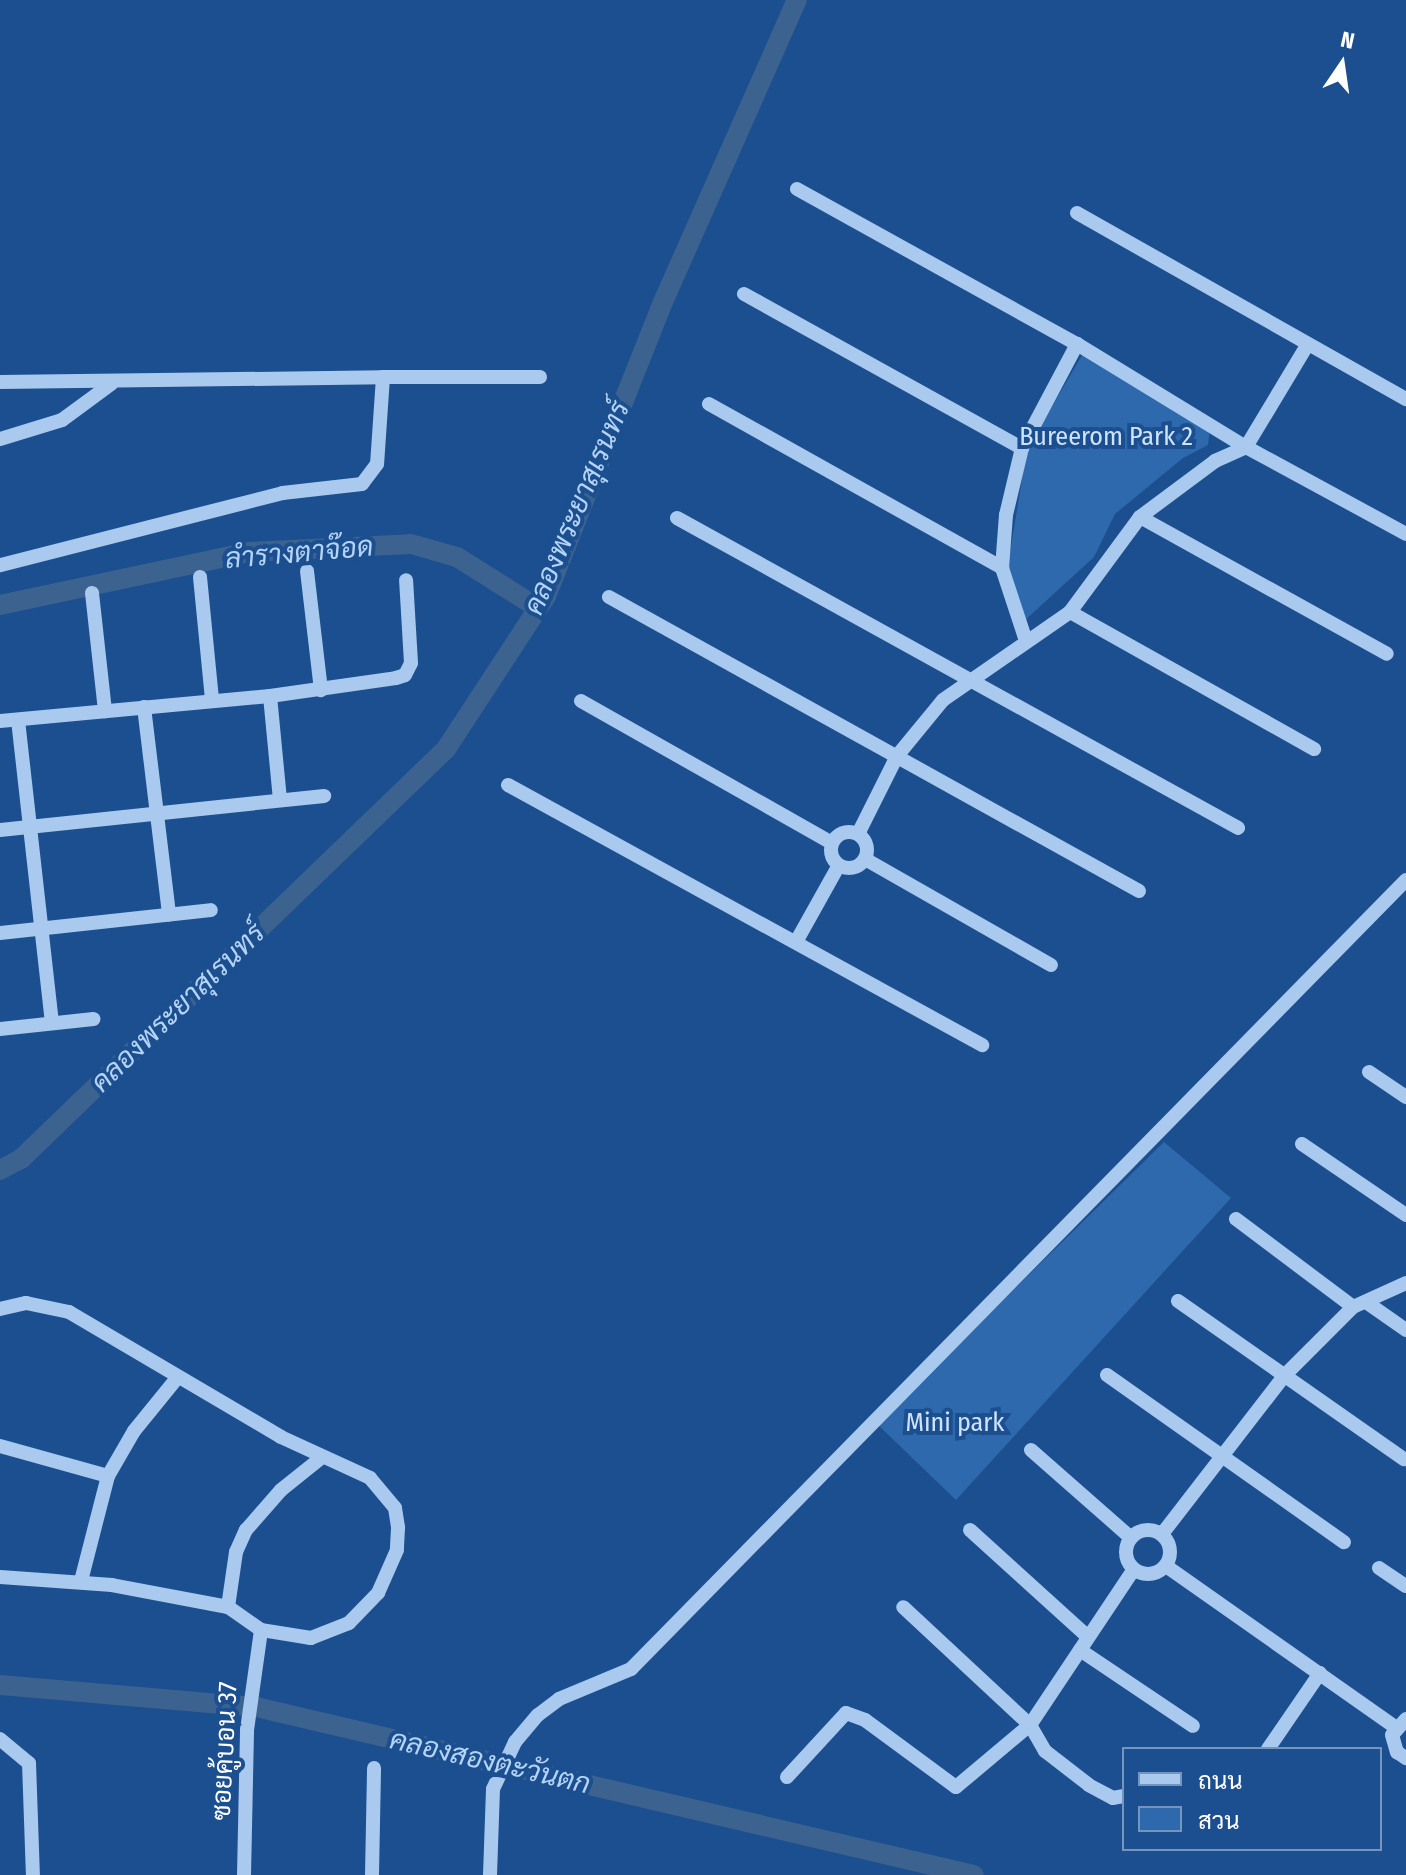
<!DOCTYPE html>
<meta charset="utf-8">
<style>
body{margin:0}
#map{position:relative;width:1406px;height:1875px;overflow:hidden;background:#1b4f8f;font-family:"Fira Sans Condensed",Sarabun,sans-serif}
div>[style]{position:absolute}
.green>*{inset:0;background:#2e69ad}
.canal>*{height:20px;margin:-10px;padding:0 10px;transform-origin:10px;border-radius:10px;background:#3c6290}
.minor>*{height:14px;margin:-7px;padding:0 7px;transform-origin:7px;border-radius:7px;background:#a9c9ee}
.minor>.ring{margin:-7px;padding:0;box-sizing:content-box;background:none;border:14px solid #a9c9ee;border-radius:50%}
span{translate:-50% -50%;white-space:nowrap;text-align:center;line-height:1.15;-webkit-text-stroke:8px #1b4f8f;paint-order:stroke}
.park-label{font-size:26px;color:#cfe3fa}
.street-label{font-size:26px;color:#fff}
.water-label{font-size:28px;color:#b5d3f5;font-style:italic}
.legend{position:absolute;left:1122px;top:1747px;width:260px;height:104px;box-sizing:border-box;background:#1b4f8f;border:2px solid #7695bc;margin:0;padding:10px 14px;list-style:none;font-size:24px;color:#fff}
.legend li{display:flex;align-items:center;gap:16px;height:40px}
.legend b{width:40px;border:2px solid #7695bc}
.north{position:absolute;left:1302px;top:24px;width:80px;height:80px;-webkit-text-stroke:6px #1b4f8f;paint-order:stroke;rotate:13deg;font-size:22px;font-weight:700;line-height:32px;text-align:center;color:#fff}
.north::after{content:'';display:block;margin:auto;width:28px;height:36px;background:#fff;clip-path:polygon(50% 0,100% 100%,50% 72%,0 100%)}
</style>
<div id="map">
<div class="green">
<div style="clip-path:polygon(1084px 352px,1210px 427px,1208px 445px,1183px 458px,1115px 514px,1094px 557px,1023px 622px,1007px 571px,1027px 449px)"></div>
<div style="clip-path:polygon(1164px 1142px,1231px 1198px,956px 1500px,877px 1424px)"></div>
</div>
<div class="canal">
<div style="left:0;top:605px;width:256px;rotate:-12deg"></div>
<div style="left:250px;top:552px;width:161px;rotate:-2.8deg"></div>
<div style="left:411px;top:544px;width:48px;rotate:15.8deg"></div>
<div style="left:457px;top:557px;width:96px;rotate:32.2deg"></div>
<div style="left:0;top:1170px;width:24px;rotate:-28deg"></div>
<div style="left:21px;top:1159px;width:591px;rotate:-43.97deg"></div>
<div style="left:446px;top:749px;width:183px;rotate:-56.8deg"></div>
<div style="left:546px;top:596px;width:316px;rotate:-68.3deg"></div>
<div style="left:663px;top:302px;width:330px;rotate:-66.1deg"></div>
<div style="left:0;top:1685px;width:257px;rotate:4.9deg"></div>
<div style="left:256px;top:1707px;width:737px;rotate:13.17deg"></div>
</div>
<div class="minor">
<div style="left:797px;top:189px;width:320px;rotate:29deg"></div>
<div style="left:1077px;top:344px;width:198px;rotate:31.4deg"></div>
<div style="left:1246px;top:447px;width:120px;rotate:-59deg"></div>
<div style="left:1077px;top:213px;width:378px;rotate:29.5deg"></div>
<div style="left:744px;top:294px;width:318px;rotate:29deg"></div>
<div style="left:383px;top:377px;width:157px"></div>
<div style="left:0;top:382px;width:383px;rotate:-0.7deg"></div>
<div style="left:383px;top:377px;width:87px;rotate:93.9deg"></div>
<div style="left:377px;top:464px;width:25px;rotate:127deg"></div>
<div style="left:362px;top:484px;width:80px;rotate:173.5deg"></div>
<div style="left:283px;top:493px;width:292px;rotate:165.7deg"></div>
<div style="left:709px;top:404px;width:336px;rotate:29.2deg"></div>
<div style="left:0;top:439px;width:65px;rotate:-17deg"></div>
<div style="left:62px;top:420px;width:61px;rotate:-36.3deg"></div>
<div style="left:1140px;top:517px;width:282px;rotate:29deg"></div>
<div style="left:677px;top:518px;width:641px;rotate:28.92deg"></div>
<div style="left:307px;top:571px;width:120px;rotate:83.3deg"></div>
<div style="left:200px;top:577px;width:124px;rotate:84.4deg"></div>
<div style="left:92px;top:593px;width:119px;rotate:83.7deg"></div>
<div style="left:609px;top:597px;width:606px;rotate:29.02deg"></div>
<div style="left:1070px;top:612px;width:280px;rotate:29.3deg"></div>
<div style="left:1026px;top:641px;width:77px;rotate:-108.2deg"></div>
<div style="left:1002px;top:568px;width:53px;rotate:-85.7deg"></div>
<div style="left:1006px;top:515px;width:69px;rotate:-76.6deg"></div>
<div style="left:1022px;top:448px;width:118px;rotate:-62.1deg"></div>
<div style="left:270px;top:696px;width:104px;rotate:84.5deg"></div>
<div style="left:581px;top:701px;width:288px;rotate:29.5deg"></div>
<div style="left:144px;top:707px;width:209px;rotate:83.1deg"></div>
<div style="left:18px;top:720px;width:305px;rotate:83.6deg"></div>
<div style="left:0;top:721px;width:271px;rotate:-5.3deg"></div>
<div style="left:270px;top:696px;width:127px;rotate:-8.1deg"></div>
<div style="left:396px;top:678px;width:9px;rotate:-18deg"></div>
<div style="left:405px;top:675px;width:13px;rotate:-63deg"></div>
<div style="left:411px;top:663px;width:83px;rotate:-93.4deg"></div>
<div style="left:508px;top:785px;width:541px;rotate:28.75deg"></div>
<div style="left:0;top:830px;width:326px;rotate:-6deg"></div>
<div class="ring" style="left:831px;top:832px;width:22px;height:22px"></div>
<div style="left:858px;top:834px;width:87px;rotate:-63.4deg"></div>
<div style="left:897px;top:756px;width:72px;rotate:-50.6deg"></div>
<div style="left:943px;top:700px;width:155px;rotate:-34.7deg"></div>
<div style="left:1070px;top:612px;width:118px;rotate:-53.6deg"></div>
<div style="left:1140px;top:517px;width:94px;rotate:-36.7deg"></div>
<div style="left:1215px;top:461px;width:34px;rotate:-24deg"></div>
<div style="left:1246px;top:447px;width:182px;rotate:28.5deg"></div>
<div style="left:865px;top:859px;width:214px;rotate:29.7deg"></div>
<div style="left:0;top:933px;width:212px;rotate:-6.2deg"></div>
<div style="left:796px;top:942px;width:88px;rotate:-60.8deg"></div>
<div style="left:0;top:1029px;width:94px;rotate:-6.1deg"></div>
<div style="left:1369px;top:1072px;width:45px;rotate:34deg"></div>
<div style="left:1302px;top:1144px;width:126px;rotate:34.3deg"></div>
<div style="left:1236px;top:1219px;width:146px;rotate:36.9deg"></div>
<div style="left:1178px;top:1301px;width:276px;rotate:35deg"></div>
<div style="left:1366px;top:1302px;width:49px;rotate:35deg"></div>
<div style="left:0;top:1309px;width:27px;rotate:-13deg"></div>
<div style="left:26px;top:1303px;width:44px;rotate:11.8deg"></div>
<div style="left:69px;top:1312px;width:246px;rotate:30.5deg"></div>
<div style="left:281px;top:1437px;width:98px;rotate:24.7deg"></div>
<div style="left:370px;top:1478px;width:39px;rotate:50deg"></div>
<div style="left:395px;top:1508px;width:20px;rotate:81deg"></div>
<div style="left:398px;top:1528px;width:22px;rotate:93deg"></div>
<div style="left:397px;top:1550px;width:47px;rotate:113.8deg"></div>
<div style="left:378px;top:1593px;width:42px;rotate:134deg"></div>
<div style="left:349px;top:1623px;width:41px;rotate:158.5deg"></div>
<div style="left:311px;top:1638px;width:51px;rotate:-170.9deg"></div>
<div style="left:261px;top:1630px;width:40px;rotate:-145.1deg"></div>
<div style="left:228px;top:1607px;width:118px;rotate:-169.3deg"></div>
<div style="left:112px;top:1585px;width:112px;rotate:-175.9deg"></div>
<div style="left:1107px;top:1375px;width:290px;rotate:35.2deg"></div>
<div style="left:0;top:1446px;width:112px;rotate:15.5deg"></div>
<div style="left:1031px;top:1450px;width:132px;rotate:41.3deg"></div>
<div class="ring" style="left:1126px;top:1530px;width:30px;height:30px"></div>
<div style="left:970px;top:1530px;width:159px;rotate:42.2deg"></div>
<div style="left:1162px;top:1534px;width:201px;rotate:-52.3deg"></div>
<div style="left:1285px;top:1375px;width:96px;rotate:-45deg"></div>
<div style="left:1353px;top:1307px;width:58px;rotate:-24.4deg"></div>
<div style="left:1166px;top:1566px;width:280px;rotate:35.1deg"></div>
<div style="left:1379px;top:1568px;width:32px;rotate:34deg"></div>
<div style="left:81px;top:1581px;width:108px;rotate:-75.6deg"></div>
<div style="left:108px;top:1476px;width:52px;rotate:-60deg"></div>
<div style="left:134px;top:1431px;width:68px;rotate:-50.9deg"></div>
<div style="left:228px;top:1607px;width:56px;rotate:-81.7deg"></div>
<div style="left:236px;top:1552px;width:24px;rotate:-66deg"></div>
<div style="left:246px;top:1530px;width:53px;rotate:-48.8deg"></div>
<div style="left:281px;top:1490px;width:51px;rotate:-38.7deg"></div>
<div style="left:1080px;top:1650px;width:136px;rotate:33.9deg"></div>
<div style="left:1406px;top:1719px;width:21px;rotate:131deg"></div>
<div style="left:1392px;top:1735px;width:18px;rotate:74deg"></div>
<div style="left:1397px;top:1752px;width:11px;rotate:34deg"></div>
<div style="left:0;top:1739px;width:38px;rotate:40deg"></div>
<div style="left:29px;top:1763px;width:112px;rotate:88deg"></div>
<div style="left:1268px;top:1749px;width:92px;rotate:-55.6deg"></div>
<div style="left:787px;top:1777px;width:87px;rotate:-47.3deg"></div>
<div style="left:846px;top:1713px;width:20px;rotate:20deg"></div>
<div style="left:865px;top:1720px;width:113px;rotate:36.4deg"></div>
<div style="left:956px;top:1787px;width:97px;rotate:-40deg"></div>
<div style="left:1030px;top:1725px;width:173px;rotate:-137.1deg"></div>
<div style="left:1124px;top:1796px;width:11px;rotate:170deg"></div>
<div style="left:1113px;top:1798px;width:27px;rotate:-152deg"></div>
<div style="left:1089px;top:1785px;width:56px;rotate:-142.3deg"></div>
<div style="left:1045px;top:1751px;width:30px;rotate:-120deg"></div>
<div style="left:1030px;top:1725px;width:187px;rotate:-56.3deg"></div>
<div style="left:244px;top:1875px;width:145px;rotate:-88.8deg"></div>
<div style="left:247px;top:1730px;width:101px;rotate:-82deg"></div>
<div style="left:372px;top:1875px;width:107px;rotate:-88.9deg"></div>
<div style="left:490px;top:1875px;width:86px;rotate:-88deg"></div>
<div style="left:493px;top:1789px;width:52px;rotate:-64.9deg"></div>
<div style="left:515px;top:1742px;width:35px;rotate:-50deg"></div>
<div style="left:538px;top:1715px;width:26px;rotate:-37deg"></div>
<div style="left:559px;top:1699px;width:78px;rotate:-22.6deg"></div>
<div style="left:631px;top:1669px;width:1106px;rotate:-45.51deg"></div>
</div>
<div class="park-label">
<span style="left:1106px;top:437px">Bureerom Park 2</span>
<span style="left:955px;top:1423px">Mini park</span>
</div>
<div class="street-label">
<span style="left:225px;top:1751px;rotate:-87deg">ซอยคู้บอน 37</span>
</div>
<div class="water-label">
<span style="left:577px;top:508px;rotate:-67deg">คลองพระยาสุเรนทร์</span>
<span style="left:299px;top:553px;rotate:-5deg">ลำรางตาจ๊อด</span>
<span style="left:178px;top:1008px;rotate:-44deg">คลองพระยาสุเรนทร์</span>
<span style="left:490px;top:1762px;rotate:13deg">คลองสองตะวันตก</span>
</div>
<ul class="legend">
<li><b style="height:10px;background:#a9c9ee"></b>ถนน</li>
<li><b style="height:22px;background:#2e69ad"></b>สวน</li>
</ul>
<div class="north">N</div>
</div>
